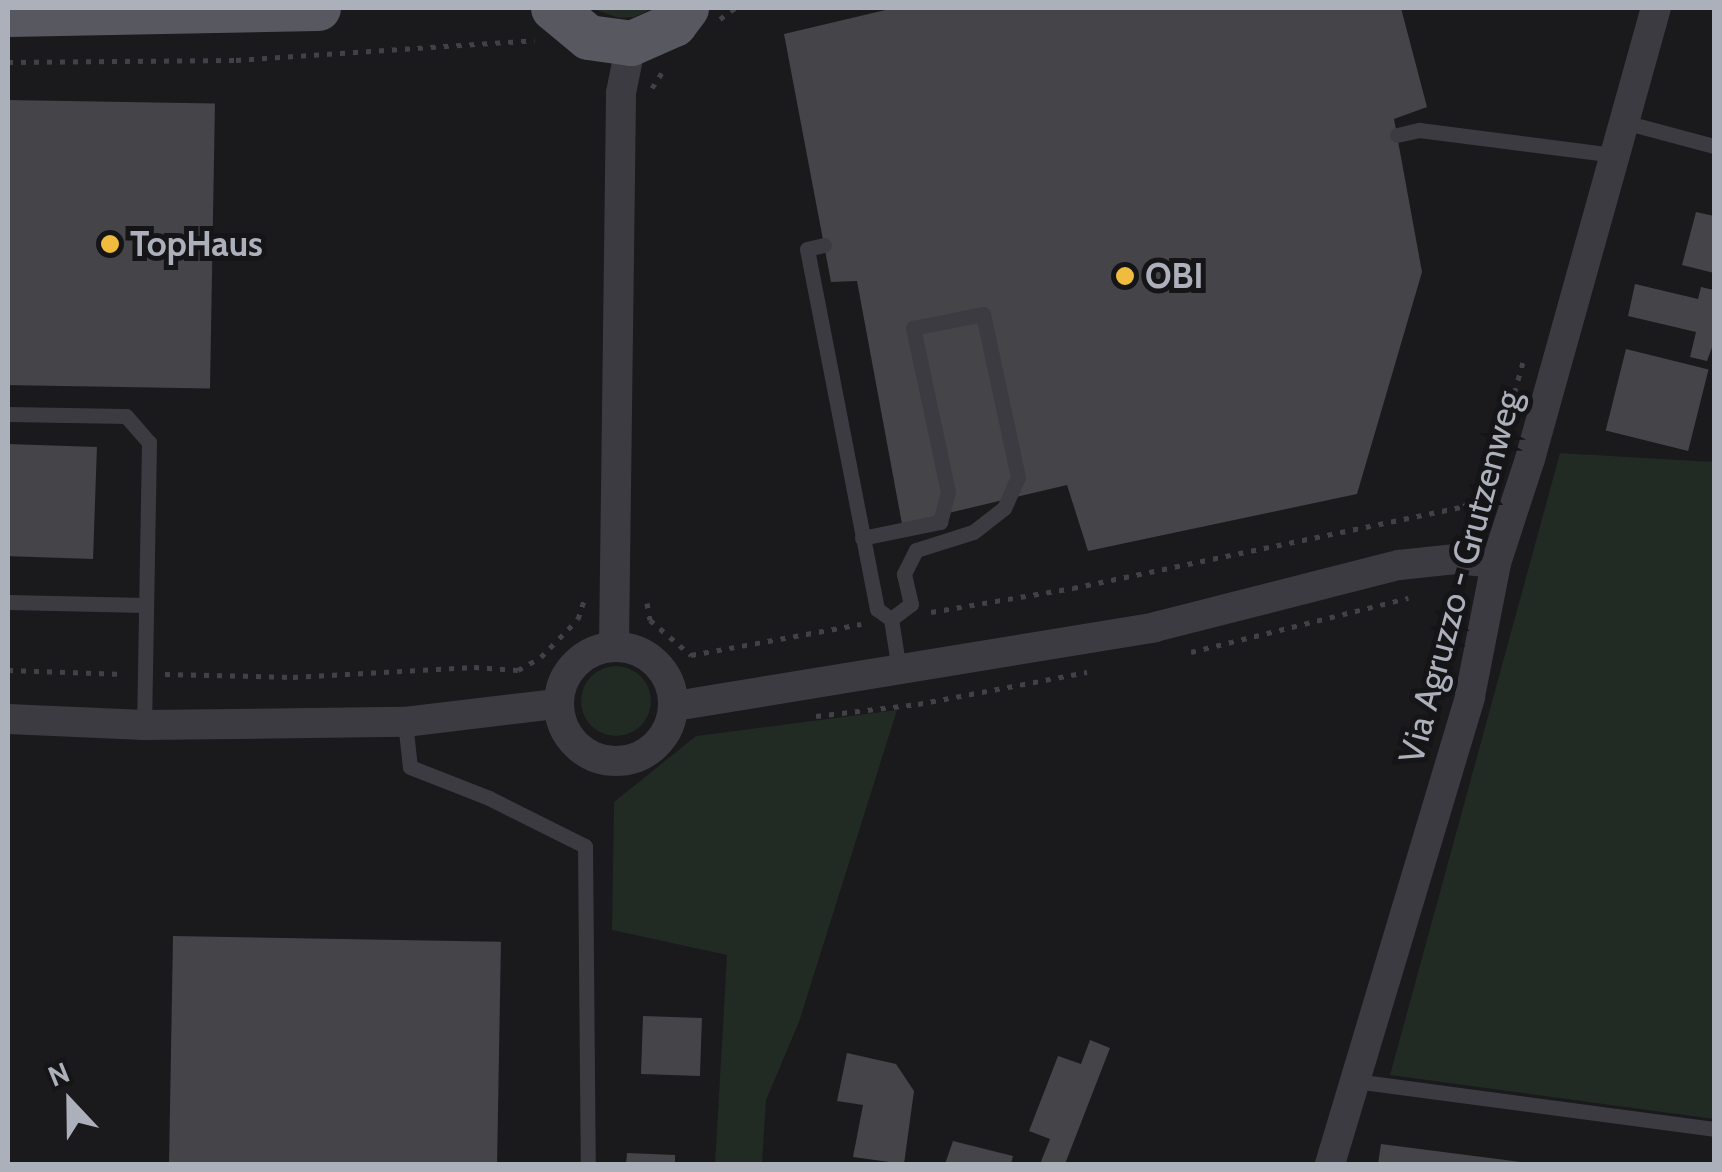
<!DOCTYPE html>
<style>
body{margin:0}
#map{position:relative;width:1722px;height:1172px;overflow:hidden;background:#1a191c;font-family:Cabin,sans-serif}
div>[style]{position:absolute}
.green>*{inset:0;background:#212a23}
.round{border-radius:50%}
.building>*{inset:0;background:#444449;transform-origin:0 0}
.path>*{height:5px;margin-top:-2.5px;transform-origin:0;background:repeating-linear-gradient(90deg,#414248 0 5px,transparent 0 13px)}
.lane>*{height:15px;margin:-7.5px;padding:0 7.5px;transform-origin:7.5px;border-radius:7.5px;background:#3b3b41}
.street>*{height:30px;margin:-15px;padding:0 15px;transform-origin:15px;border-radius:15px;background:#3b3b41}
.street>.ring{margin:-15px;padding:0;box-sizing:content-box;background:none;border:30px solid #3b3b41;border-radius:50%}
.primary>*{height:45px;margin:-22.5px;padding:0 22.5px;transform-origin:22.5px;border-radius:22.5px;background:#575860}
.dots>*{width:28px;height:28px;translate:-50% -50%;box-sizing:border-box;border:5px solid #151417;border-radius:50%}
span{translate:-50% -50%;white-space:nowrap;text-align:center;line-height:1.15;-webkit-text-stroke:10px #151417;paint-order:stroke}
.poi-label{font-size:35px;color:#acb0bb;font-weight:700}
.left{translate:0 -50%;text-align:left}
.street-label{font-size:35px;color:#acb0bb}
.frame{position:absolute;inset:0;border:10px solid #acb0bb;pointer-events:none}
.north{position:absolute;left:20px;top:1052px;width:100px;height:100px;-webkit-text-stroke:8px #151417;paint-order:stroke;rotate:338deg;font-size:28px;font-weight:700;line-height:40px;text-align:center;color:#acb0bb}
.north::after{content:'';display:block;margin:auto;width:35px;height:45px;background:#acb0bb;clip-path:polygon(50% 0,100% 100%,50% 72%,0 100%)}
</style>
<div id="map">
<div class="green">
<div style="clip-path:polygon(590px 8px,654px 8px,634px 17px,619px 18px)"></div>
<div style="clip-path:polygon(1560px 453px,1714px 462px,1714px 1119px,1390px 1075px)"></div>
<div class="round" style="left:581px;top:666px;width:70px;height:70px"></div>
<div style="clip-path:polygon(897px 710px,799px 1022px,766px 1100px,762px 1164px,715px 1164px,727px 955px,612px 930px,614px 802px,696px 736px)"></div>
</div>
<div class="building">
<div style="clip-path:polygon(894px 8px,1401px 8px,1427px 107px,1394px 119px,1422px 272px,1357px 494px,1088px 551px,1067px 485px,902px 524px,857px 281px,831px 282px,784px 34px)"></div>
<div style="left:8px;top:100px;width:207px;height:285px;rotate:1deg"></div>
<div style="clip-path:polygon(1696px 212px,1714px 216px,1714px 273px,1682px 265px)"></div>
<div style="clip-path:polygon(1635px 284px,1698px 299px,1701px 287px,1714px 290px,1714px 342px,1707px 361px,1690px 357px,1696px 332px,1628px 316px)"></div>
<div style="left:1626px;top:349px;width:85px;height:84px;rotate:14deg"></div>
<div style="left:8px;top:444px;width:89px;height:112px;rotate:2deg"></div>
<div style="left:173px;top:936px;width:328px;height:228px;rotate:1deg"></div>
<div style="left:643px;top:1016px;width:59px;height:58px;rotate:2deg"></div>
<div style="clip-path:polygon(1090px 1040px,1110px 1048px,1065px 1164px,1040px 1164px,1050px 1139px,1029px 1131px,1058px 1056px,1081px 1064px)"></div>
<div style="clip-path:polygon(847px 1053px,896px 1064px,914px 1091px,904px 1164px,853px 1157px,863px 1105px,837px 1101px)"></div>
<div style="clip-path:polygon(953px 1141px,1013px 1156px,1011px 1164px,945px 1164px)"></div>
<div style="clip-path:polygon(1381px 1144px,1521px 1162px,1521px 1164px,1378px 1164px)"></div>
<div style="clip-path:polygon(627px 1153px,675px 1155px,675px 1164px,626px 1164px)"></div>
</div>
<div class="path">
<div style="left:720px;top:19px;width:19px;rotate:-36deg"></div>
<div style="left:8px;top:62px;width:228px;rotate:-0.5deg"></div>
<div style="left:236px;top:60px;width:299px;rotate:-3.8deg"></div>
<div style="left:652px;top:88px;width:24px;rotate:-57deg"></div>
<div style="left:1511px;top:405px;width:45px;rotate:-74.4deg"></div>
<div style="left:647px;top:603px;width:17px;rotate:80deg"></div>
<div style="left:650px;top:620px;width:54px;rotate:40.5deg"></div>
<div style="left:691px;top:655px;width:173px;rotate:-10.3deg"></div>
<div style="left:931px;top:612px;width:144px;rotate:-9.6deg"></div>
<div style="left:1073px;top:588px;width:400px;rotate:-11.8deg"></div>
<div style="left:1464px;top:506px;width:30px;rotate:-40deg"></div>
<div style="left:1191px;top:652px;width:224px;rotate:-14deg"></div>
<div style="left:8px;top:670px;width:116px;rotate:2deg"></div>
<div style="left:165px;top:674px;width:128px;rotate:1.3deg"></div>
<div style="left:293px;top:677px;width:181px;rotate:-3.2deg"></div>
<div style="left:474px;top:667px;width:44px;rotate:3.9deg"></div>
<div style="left:518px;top:670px;width:26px;rotate:-29deg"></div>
<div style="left:541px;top:657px;width:53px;rotate:-45.8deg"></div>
<div style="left:578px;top:619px;width:20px;rotate:-72deg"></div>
<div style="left:816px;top:716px;width:103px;rotate:-6.7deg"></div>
<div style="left:918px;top:704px;width:172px;rotate:-10.7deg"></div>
</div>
<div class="lane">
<div style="left:1624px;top:122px;width:93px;rotate:14.9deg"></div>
<div style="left:1397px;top:135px;width:23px;rotate:-13deg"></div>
<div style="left:1419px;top:130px;width:198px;rotate:7.3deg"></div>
<div style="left:824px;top:245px;width:17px;rotate:167deg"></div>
<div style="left:807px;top:249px;width:367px;rotate:79deg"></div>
<div style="left:877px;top:609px;width:17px;rotate:36deg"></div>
<div style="left:891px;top:619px;width:52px;rotate:81.1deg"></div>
<div style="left:8px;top:414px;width:118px;rotate:1deg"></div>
<div style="left:126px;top:416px;width:35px;rotate:49deg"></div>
<div style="left:149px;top:442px;width:283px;rotate:91deg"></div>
<div style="left:862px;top:538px;width:80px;rotate:-11.6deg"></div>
<div style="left:940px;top:522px;width:31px;rotate:-75deg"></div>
<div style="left:948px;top:492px;width:168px;rotate:-102deg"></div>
<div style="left:913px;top:328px;width:71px;rotate:-11.3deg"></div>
<div style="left:983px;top:314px;width:167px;rotate:77.9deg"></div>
<div style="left:1018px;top:477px;width:34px;rotate:114deg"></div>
<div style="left:1004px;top:508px;width:39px;rotate:142deg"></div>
<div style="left:973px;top:532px;width:60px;rotate:162.5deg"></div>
<div style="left:916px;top:550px;width:27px;rotate:117deg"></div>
<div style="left:904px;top:574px;width:31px;rotate:77deg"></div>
<div style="left:911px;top:604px;width:25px;rotate:143deg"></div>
<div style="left:8px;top:602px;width:138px;rotate:1.2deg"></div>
<div style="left:405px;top:722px;width:45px;rotate:83.7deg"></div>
<div style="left:410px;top:767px;width:85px;rotate:21.4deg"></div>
<div style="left:489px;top:798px;width:107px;rotate:26.6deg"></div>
<div style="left:585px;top:846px;width:318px;rotate:89.5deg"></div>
<div style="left:1355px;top:1081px;width:362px;rotate:7.6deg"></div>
</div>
<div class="street">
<div style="left:614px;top:646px;width:553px;rotate:-89.27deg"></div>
<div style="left:621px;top:93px;width:51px;rotate:-78.7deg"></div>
<div class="ring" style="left:559px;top:647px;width:84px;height:84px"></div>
<div style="left:675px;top:706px;width:486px;rotate:-9.3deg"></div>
<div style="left:1155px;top:627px;width:252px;rotate:-14.3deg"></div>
<div style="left:1399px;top:565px;width:57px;rotate:-6deg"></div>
<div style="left:1456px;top:559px;width:40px;rotate:5.7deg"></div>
<div style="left:8px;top:719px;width:136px;rotate:2.5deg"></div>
<div style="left:144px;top:725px;width:261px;rotate:-0.7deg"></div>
<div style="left:405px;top:722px;width:153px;rotate:-6.8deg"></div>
<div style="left:1330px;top:1164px;width:488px;rotate:-73.3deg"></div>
<div style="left:1470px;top:696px;width:136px;rotate:-78.9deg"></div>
<div style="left:1496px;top:563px;width:109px;rotate:-71.9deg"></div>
<div style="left:1530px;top:459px;width:468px;rotate:-74.4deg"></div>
</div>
<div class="primary">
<div style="left:553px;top:8px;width:45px;rotate:39.6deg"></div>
<div style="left:588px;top:37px;width:43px;rotate:7.9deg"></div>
<div style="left:631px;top:43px;width:47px;rotate:-23.8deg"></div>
<div style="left:674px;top:24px;width:20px;rotate:-53deg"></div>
<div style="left:8px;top:14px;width:310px;rotate:-1.1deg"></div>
</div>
<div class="dots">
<div style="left:110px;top:244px;background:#efbc3e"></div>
<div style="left:1125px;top:276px;background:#efbc3e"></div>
</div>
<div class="poi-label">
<span class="left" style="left:130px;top:244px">TopHaus</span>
<span class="left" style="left:1145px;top:276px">OBI</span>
</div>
<div class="street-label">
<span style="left:1460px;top:577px;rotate:-75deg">Via Agruzzo - Grutzenweg</span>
</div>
<div class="frame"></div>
<div class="north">N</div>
</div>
